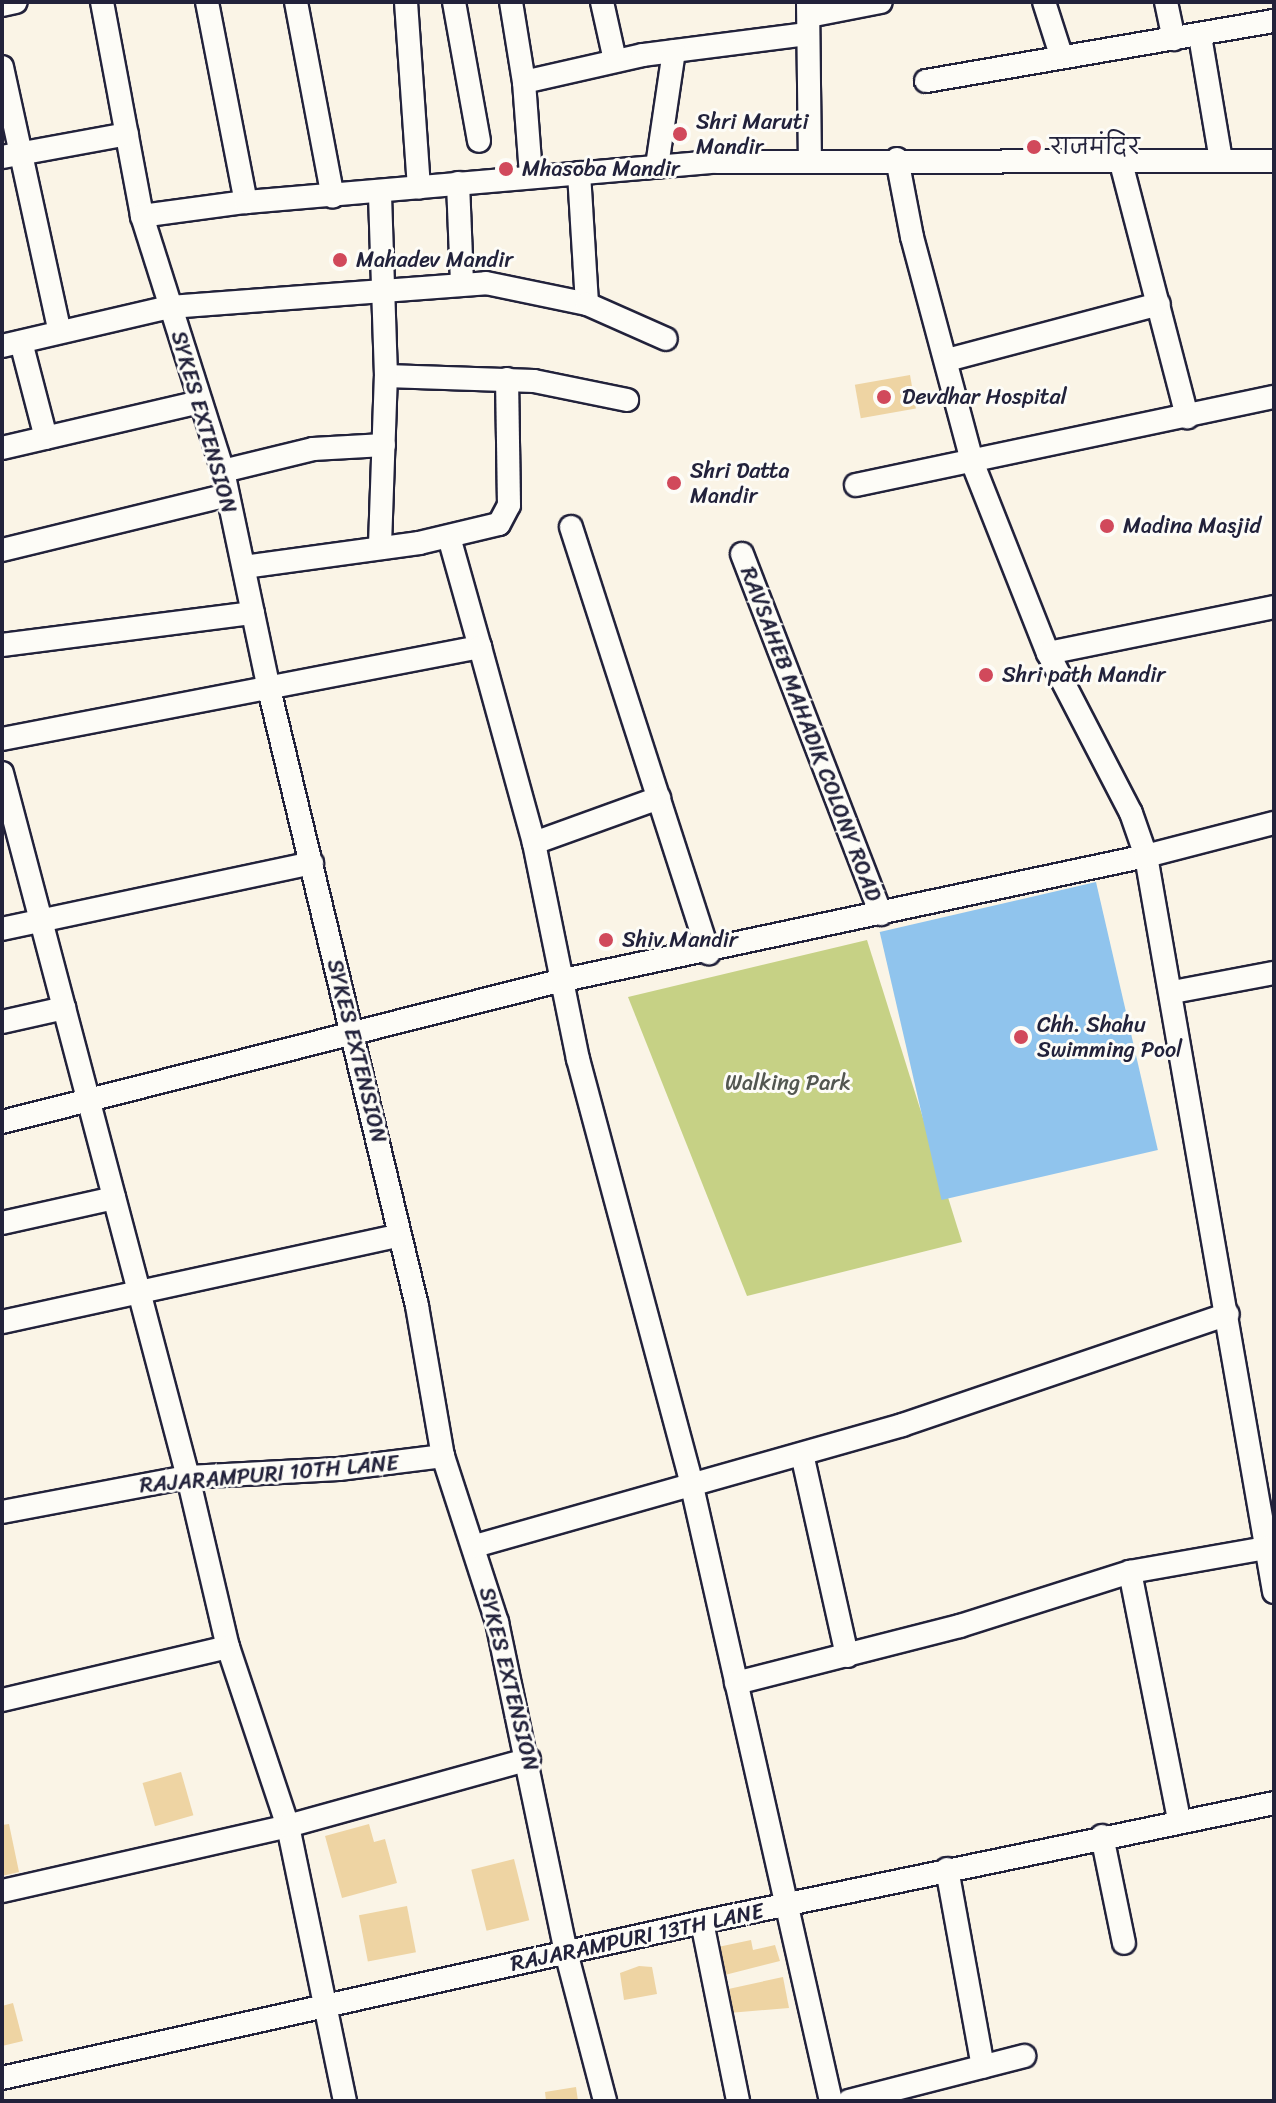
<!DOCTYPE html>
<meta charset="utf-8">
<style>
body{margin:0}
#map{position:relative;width:1276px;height:2103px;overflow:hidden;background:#faf4e6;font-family:Sriracha,"Playpen Sans Deva",sans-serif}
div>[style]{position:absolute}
.green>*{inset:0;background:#c6d185}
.water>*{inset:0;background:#90c4ed;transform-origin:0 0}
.building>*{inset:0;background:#eed4a3;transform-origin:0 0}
.roads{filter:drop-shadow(2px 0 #22223b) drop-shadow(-2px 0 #22223b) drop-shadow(0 2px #22223b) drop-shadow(0 -2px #22223b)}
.minor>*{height:22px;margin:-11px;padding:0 11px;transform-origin:11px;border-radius:11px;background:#fdfcf7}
.dots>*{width:22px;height:22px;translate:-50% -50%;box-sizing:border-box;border:4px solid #fdfcf7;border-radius:50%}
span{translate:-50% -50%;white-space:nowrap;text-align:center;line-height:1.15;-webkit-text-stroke:6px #fdfcf7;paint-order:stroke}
.poi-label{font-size:22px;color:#22223b}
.left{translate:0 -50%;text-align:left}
.street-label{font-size:22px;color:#22223b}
.park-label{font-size:22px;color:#535751}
.frame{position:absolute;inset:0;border:4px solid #22223b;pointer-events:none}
</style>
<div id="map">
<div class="green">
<div style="clip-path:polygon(867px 940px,962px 1242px,747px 1296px,628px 997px)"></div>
</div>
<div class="water">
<div style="left:1096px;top:882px;width:275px;height:222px;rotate:77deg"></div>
</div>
<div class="building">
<div style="left:910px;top:375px;width:34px;height:56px;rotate:80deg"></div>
<div style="left:181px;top:1772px;width:45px;height:40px;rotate:74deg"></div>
<div style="clip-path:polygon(9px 1824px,19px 1872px,2px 1876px,2px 1825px)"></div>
<div style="clip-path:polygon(369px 1824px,374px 1842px,385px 1839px,397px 1883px,342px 1898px,325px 1836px)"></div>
<div style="left:514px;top:1859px;width:63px;height:44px;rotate:76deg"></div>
<div style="left:407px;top:1906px;width:47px;height:49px;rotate:79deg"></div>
<div style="clip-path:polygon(751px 1940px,753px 1950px,775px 1945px,780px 1961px,717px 1977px,699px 1951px)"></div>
<div style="clip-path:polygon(639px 1966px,652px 1967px,657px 1994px,624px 2000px,620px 1973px)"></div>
<div style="clip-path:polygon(783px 1977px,789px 2008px,717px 2014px,710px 1993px)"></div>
<div style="clip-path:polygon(13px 2003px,23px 2041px,2px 2046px,2px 2006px)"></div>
<div style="clip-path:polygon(576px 2087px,578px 2101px,546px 2101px,545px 2092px)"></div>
</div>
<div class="roads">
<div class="minor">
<div style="left:102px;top:2px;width:218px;rotate:79.4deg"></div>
<div style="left:142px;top:216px;width:268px;rotate:72.4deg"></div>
<div style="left:223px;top:471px;width:223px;rotate:78.1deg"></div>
<div style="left:269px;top:689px;width:635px;rotate:76.51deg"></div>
<div style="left:417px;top:1306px;width:152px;rotate:80.2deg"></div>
<div style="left:443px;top:1456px;width:175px;rotate:72deg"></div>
<div style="left:497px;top:1622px;width:337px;rotate:78.2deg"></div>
<div style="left:566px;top:1952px;width:154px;rotate:75.3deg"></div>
<div style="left:207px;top:2px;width:204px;rotate:79deg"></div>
<div style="left:296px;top:2px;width:198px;rotate:79.3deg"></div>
<div style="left:406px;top:2px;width:186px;rotate:86deg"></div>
<div style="left:454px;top:2px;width:141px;rotate:79.8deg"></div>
<div style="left:511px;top:2px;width:81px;rotate:80.8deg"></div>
<div style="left:524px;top:82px;width:94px;rotate:85.7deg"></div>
<div style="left:602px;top:2px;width:59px;rotate:77.4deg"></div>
<div style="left:808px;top:2px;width:158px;rotate:89.3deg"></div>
<div style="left:1044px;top:2px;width:56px;rotate:72.2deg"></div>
<div style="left:1166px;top:2px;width:38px;rotate:78deg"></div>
<div style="left:2px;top:5px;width:14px;rotate:-12deg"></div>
<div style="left:809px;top:16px;width:73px;rotate:-11deg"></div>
<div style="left:1200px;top:36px;width:126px;rotate:80.4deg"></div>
<div style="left:2px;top:67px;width:271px;rotate:77.7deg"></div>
<div style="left:926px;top:81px;width:353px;rotate:-9.8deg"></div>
<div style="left:524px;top:82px;width:122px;rotate:-12.8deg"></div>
<div style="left:643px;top:55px;width:166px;rotate:-7.3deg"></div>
<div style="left:2px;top:157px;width:127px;rotate:-10.4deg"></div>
<div style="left:897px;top:159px;width:79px;rotate:79.1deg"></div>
<div style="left:912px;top:237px;width:235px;rotate:75deg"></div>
<div style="left:973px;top:464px;width:203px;rotate:68.4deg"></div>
<div style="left:1048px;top:653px;width:180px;rotate:62.6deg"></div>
<div style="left:1131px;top:813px;width:46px;rotate:70.8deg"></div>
<div style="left:1146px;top:856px;width:747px;rotate:80.13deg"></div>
<div style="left:1120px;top:159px;width:267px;rotate:75.4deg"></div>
<div style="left:657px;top:166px;width:116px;rotate:-81.6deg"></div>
<div style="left:579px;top:173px;width:131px;rotate:86.5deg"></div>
<div style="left:458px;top:183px;width:100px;rotate:87.7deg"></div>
<div style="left:142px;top:216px;width:105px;rotate:-7.7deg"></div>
<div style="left:246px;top:202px;width:473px;rotate:-4.9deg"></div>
<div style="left:717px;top:162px;width:557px;rotate:-0.1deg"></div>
<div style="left:21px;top:342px;width:99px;rotate:75.4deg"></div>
<div style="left:2px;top:346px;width:172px;rotate:-13.1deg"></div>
<div style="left:170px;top:307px;width:317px;rotate:-4.3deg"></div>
<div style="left:486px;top:283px;width:103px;rotate:11.7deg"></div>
<div style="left:587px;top:304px;width:86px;rotate:23.9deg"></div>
<div style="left:947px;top:360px;width:219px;rotate:-14.8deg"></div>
<div style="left:386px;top:376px;width:148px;rotate:1.9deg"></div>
<div style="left:534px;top:381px;width:95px;rotate:11.5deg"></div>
<div style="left:2px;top:448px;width:202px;rotate:-13.1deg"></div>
<div style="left:223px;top:471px;width:93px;rotate:-13.7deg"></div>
<div style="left:313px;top:449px;width:71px;rotate:-3.2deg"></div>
<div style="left:856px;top:485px;width:427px;rotate:-11.9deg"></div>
<div style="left:571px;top:527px;width:448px;rotate:72.1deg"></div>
<div style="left:449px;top:537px;width:114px;rotate:74.3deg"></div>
<div style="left:380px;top:545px;width:169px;rotate:-88deg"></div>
<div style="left:386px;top:376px;width:184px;rotate:-91.9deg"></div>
<div style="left:2px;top:550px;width:232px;rotate:-13.7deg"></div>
<div style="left:742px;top:554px;width:386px;rotate:68.9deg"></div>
<div style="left:244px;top:567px;width:177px;rotate:-7.8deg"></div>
<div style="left:419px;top:543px;width:82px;rotate:-13.4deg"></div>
<div style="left:499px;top:524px;width:21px;rotate:-62deg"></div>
<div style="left:509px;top:505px;width:126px;rotate:-90.9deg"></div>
<div style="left:2px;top:645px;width:253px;rotate:-7.3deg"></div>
<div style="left:1048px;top:653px;width:231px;rotate:-11.5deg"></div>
<div style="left:2px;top:739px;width:487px;rotate:-10.9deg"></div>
<div style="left:480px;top:647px;width:203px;rotate:74.6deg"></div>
<div style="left:534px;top:843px;width:220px;rotate:78.5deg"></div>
<div style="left:578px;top:1059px;width:438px;rotate:75deg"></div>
<div style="left:691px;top:1482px;width:635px;rotate:77.26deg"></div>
<div style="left:2px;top:773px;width:728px;rotate:75.2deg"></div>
<div style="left:188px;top:1477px;width:175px;rotate:76.8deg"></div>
<div style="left:228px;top:1647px;width:189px;rotate:71.5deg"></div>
<div style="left:288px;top:1826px;width:281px;rotate:78.3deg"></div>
<div style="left:534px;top:843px;width:133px;rotate:-19.8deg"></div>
<div style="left:2px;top:929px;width:317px;rotate:-12deg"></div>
<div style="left:1173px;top:992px;width:103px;rotate:-10.7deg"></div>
<div style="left:2px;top:1022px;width:64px;rotate:-12.7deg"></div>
<div style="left:2px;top:1122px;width:575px;rotate:-14.21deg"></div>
<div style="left:559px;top:981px;width:600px;rotate:-12.02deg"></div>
<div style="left:1146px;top:856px;width:132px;rotate:-14.5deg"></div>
<div style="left:2px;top:1223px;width:115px;rotate:-12.6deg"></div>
<div style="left:2px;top:1322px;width:407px;rotate:-12.3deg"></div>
<div style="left:802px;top:1454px;width:207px;rotate:77.4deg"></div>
<div style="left:2px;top:1512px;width:189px;rotate:-10.7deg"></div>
<div style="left:188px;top:1477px;width:151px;rotate:-3deg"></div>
<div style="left:339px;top:1469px;width:105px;rotate:-7.1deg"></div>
<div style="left:475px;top:1546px;width:444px;rotate:-15.8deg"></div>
<div style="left:902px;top:1425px;width:344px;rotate:-18.8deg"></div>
<div style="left:1130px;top:1572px;width:253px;rotate:78.8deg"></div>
<div style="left:736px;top:1683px;width:231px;rotate:-14.3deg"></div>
<div style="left:960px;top:1626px;width:178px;rotate:-17.6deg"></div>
<div style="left:1130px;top:1572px;width:138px;rotate:-10deg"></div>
<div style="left:2px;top:1700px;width:232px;rotate:-13.2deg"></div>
<div style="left:1102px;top:1836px;width:109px;rotate:78.4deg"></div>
<div style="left:947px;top:1869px;width:201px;rotate:79.7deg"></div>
<div style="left:2px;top:1891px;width:293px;rotate:-12.8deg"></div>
<div style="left:288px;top:1826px;width:250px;rotate:-15.5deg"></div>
<div style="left:702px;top:1922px;width:183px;rotate:78.6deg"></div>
<div style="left:2px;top:2078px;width:717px;rotate:-12.56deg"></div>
<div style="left:702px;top:1922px;width:584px;rotate:-11.75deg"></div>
<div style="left:849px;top:2101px;width:181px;rotate:-14.4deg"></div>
</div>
</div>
<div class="dots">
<div style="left:680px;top:134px;background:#d1495b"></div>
<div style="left:1034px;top:147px;background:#d1495b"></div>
<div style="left:506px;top:169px;background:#d1495b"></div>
<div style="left:340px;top:260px;background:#d1495b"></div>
<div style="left:884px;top:397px;background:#d1495b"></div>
<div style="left:674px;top:483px;background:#d1495b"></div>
<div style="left:1107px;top:526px;background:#d1495b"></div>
<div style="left:986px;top:675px;background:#d1495b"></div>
<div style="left:606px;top:940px;background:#d1495b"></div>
<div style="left:1021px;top:1037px;background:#d1495b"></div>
</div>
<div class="poi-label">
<span class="left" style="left:696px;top:134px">Shri Maruti<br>Mandir</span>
<span class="left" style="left:1050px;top:147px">राजमंदिर</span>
<span class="left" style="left:522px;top:169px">Mhasoba Mandir</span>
<span class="left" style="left:356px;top:260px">Mahadev Mandir</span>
<span class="left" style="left:902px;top:397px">Devdhar Hospital</span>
<span class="left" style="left:690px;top:483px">Shri Datta<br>Mandir</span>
<span class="left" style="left:1123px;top:526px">Madina Masjid</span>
<span class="left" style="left:1002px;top:675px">Shri path Mandir</span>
<span class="left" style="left:622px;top:940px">Shiv Mandir</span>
<span class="left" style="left:1037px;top:1037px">Chh. Shahu<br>Swimming Pool</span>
</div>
<div class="street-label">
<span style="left:204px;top:422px;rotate:74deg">SYKES EXTENSION</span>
<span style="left:811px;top:734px;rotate:69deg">RAVSAHEB MAHADIK COLONY ROAD</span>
<span style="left:357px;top:1051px;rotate:76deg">SYKES EXTENSION</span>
<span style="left:269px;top:1474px;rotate:-5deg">RAJARAMPURI 10TH LANE</span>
<span style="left:509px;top:1679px;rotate:76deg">SYKES EXTENSION</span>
<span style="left:637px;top:1937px;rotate:-12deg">RAJARAMPURI 13TH LANE</span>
</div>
<div class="park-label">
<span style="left:788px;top:1083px">Walking Park</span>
</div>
<div class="frame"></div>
</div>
